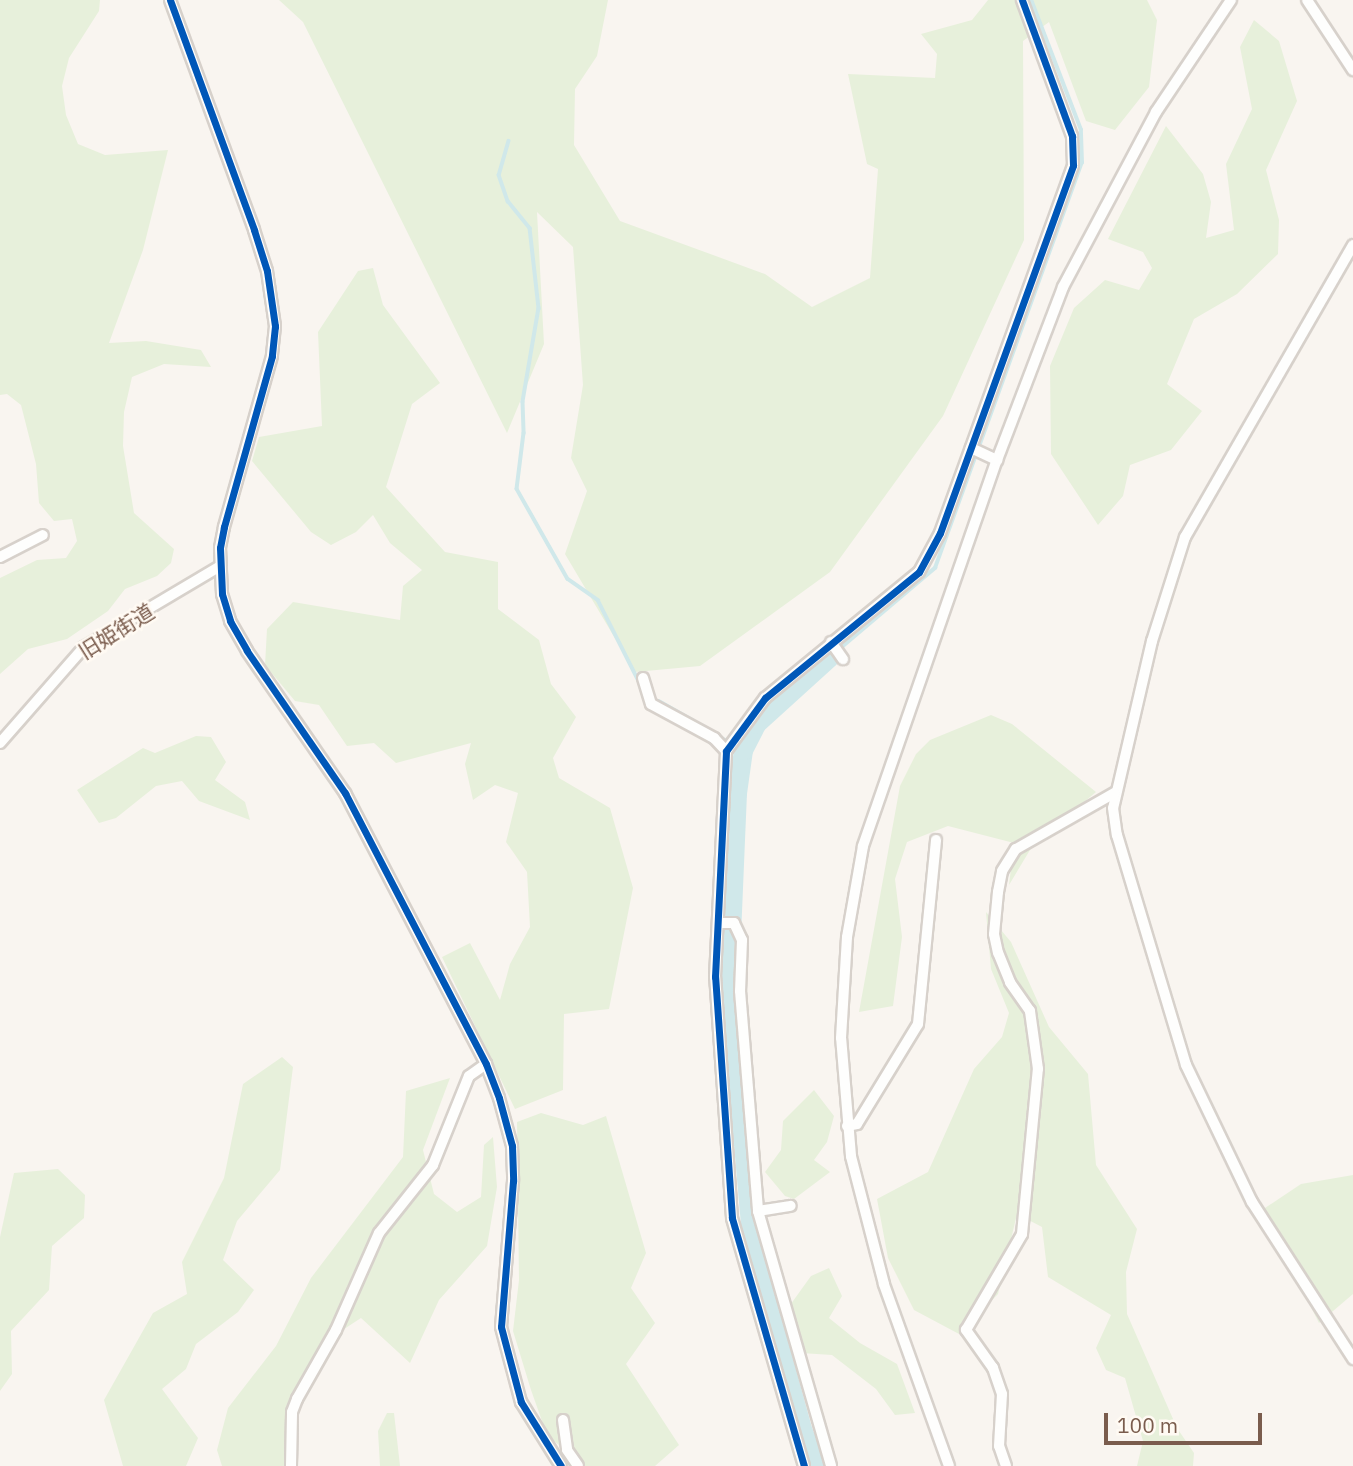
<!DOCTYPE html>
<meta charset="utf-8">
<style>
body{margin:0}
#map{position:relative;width:1353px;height:1466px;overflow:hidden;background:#f9f5f0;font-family:"IBM Plex Sans","Noto Sans JP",sans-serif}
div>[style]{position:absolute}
.green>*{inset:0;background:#e7f0db}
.stream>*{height:3.5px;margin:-1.75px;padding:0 1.75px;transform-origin:1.75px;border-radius:1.75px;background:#d0e8ea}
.river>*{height:19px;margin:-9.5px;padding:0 9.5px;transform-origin:9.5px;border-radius:9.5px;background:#d0e8ea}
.roads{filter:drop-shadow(2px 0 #d7d1cb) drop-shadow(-2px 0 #d7d1cb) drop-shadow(0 2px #d7d1cb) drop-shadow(0 -2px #d7d1cb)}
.minor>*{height:10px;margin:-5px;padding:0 5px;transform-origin:5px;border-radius:5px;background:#fefefd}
.cycleway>*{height:7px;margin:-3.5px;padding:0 3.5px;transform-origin:3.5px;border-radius:3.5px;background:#0057b8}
span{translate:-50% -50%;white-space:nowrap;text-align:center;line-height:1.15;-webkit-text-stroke:5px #fffaf3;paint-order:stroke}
.street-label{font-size:21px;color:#7a5c4d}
.scale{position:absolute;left:1104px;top:1413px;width:158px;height:32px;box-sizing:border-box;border:4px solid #7a5c4d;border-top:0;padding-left:9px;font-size:21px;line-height:24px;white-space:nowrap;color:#7a5c4d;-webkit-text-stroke:5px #fffaf3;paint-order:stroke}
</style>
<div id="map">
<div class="green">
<div style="clip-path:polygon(0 0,100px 0,99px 11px,69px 58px,62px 86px,66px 115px,78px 144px,105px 155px,168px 150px,143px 250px,109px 343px,146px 341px,201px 350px,211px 367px,164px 364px,132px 377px,124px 412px,123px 446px,134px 513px,174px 549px,171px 563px,157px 576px,125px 589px,108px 611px,67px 639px,28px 649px,0 674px,0 578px,37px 560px,66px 558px,77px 541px,72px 519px,54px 521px,39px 503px,36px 464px,21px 405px,7px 394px,0 395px)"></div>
<div style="clip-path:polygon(279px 0,608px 0,597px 56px,575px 89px,574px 145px,620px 221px,765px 274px,812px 307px,870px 278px,878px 169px,867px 164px,848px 74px,935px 78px,937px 54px,921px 34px,972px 20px,988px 0,1147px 0,1157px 20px,1149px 87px,1115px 130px,1086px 121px,1049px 22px,1023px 41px,1024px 240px,943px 416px,830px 572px,700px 666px,635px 672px,565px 554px,587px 491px,571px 458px,583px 385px,573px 247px,537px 212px,544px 344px,507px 433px,303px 22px)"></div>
<div style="clip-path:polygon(1254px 20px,1279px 41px,1297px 101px,1266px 170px,1279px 220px,1278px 254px,1237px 294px,1194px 319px,1167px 384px,1202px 411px,1171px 450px,1130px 465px,1123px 496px,1098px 525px,1051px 454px,1050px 366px,1074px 308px,1105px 280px,1139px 290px,1152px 268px,1143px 252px,1108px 239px,1166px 126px,1203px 174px,1211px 202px,1206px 238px,1234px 230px,1226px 164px,1252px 109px,1240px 47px)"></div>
<div style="clip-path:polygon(373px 268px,383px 305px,440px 383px,412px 404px,386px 487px,445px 552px,498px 562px,498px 609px,539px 640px,551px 684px,576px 717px,553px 758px,559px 778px,610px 808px,633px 888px,609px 1009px,564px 1014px,563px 1090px,515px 1109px,442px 957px,470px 943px,500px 1000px,510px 964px,530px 927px,527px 872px,506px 842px,518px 793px,495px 785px,473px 800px,465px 764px,471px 743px,396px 763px,374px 743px,347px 746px,319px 705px,295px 701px,265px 665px,267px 629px,293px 602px,400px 620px,403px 586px,422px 570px,390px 543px,373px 515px,356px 532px,331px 545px,311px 532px,252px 461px,259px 437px,322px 426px,318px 332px,358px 271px)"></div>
<div style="clip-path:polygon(991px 715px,1012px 724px,1096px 792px,1033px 845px,1009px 885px,1014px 843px,948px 826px,907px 842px,895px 879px,902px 937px,893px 1006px,859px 1012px,900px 786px,916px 754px,930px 740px)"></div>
<div style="clip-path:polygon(196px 736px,211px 737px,226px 762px,215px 780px,245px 802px,250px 820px,199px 801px,182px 781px,156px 786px,116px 818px,99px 823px,77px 790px,143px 748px,155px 753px)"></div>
<div style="clip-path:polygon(986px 912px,1011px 942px,1049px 1027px,1088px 1074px,1096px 1165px,1137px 1229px,1126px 1272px,1127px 1314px,1177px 1428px,1194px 1453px,1193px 1466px,1137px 1466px,1143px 1441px,1125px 1378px,1106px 1370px,1096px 1348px,1111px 1315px,1048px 1277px,1042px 1227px,1017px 1214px,998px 1294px,959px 1334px,914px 1310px,888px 1258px,877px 1199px,928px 1172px,974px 1069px,1002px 1037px,1009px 1013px,991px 969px)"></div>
<div style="clip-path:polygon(282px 1057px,293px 1067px,280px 1170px,237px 1221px,223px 1260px,254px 1290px,238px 1312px,196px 1344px,186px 1369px,162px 1389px,198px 1438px,186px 1466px,123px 1466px,104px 1400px,153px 1313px,187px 1294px,182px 1262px,224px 1178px,243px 1084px)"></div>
<div style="clip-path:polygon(450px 1078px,423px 1150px,434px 1194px,457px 1212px,481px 1197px,484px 1145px,493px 1137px,497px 1187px,487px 1246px,439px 1300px,410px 1363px,361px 1318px,335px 1335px,288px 1408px,288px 1466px,222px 1466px,217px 1450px,228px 1408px,276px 1346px,311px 1278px,403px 1157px,406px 1091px)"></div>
<div style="clip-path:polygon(814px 1090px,834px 1116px,827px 1142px,814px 1160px,830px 1172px,794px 1199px,785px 1196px,765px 1172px,781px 1150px,783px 1121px)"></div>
<div style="clip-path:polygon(541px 1113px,583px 1125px,606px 1116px,646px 1253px,631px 1288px,655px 1323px,626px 1364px,679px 1445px,655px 1466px,584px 1466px,547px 1435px,531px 1390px,513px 1331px,519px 1280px,517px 1122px)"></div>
<div style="clip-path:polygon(58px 1169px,85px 1195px,84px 1218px,52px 1246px,49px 1290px,11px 1331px,12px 1374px,0 1391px,0 1237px,14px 1173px)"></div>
<div style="clip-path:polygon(1353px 1175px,1353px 1294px,1319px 1323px,1262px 1210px,1301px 1184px)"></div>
<div style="clip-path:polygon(829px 1268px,842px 1296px,829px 1318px,860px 1343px,897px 1364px,915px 1413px,895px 1415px,876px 1389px,832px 1355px,801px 1353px,788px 1308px,811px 1276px)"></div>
<div style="clip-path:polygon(387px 1413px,394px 1413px,400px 1466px,380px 1466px,378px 1431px)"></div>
</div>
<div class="stream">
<div style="left:509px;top:141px;width:35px;rotate:106deg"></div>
<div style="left:499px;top:175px;width:28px;rotate:71deg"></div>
<div style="left:508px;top:201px;width:35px;rotate:51deg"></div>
<div style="left:530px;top:228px;width:81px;rotate:83.6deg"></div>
<div style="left:539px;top:308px;width:95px;rotate:99.7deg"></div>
<div style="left:523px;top:402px;width:31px;rotate:88deg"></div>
<div style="left:524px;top:433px;width:56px;rotate:97.1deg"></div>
<div style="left:517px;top:489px;width:103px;rotate:60.5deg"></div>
<div style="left:568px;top:579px;width:37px;rotate:35deg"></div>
<div style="left:598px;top:600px;width:93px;rotate:63.2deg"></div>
<div style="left:830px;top:657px;width:138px;rotate:-40.3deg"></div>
<div style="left:935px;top:568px;width:431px;rotate:-70.1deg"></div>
<div style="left:1082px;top:163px;width:33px;rotate:-92deg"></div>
<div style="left:1081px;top:130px;width:139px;rotate:-111deg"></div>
<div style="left:659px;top:701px;width:40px;rotate:29.7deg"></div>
<div style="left:718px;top:736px;width:29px;rotate:29deg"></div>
</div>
<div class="river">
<div style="left:817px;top:1466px;width:37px;rotate:-112deg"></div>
<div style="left:803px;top:1432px;width:192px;rotate:-105.4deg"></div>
<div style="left:752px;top:1247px;width:265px;rotate:-95deg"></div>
<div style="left:729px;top:983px;width:190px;rotate:-87.6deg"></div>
<div style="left:737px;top:793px;width:43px;rotate:-82.1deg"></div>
<div style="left:743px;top:750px;width:29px;rotate:-63deg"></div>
<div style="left:756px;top:724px;width:100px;rotate:-42.2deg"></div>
</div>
<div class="roads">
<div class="minor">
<div style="left:170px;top:0;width:245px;rotate:69.9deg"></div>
<div style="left:254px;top:230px;width:43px;rotate:72.4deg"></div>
<div style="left:267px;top:271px;width:56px;rotate:81.7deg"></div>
<div style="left:275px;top:326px;width:30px;rotate:96deg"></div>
<div style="left:272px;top:356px;width:178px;rotate:105.7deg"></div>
<div style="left:224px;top:527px;width:21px;rotate:101deg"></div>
<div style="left:220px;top:548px;width:46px;rotate:87.5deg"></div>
<div style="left:222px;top:594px;width:28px;rotate:73deg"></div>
<div style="left:230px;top:621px;width:34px;rotate:60deg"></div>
<div style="left:247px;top:651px;width:173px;rotate:55.4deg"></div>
<div style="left:345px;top:793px;width:305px;rotate:62.5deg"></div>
<div style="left:486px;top:1064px;width:36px;rotate:69deg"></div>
<div style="left:499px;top:1098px;width:50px;rotate:74.8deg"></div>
<div style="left:512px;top:1146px;width:35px;rotate:88deg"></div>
<div style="left:513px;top:1181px;width:146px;rotate:94.7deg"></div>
<div style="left:501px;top:1327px;width:78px;rotate:75.1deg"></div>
<div style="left:521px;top:1402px;width:75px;rotate:58deg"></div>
<div style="left:1307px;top:0;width:84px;rotate:56.7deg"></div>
<div style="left:1353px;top:245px;width:337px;rotate:119.9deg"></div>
<div style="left:1185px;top:537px;width:109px;rotate:107.6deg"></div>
<div style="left:1152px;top:641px;width:171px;rotate:103.1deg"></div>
<div style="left:1113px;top:808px;width:27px;rotate:82deg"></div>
<div style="left:1117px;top:835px;width:240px;rotate:73.3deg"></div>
<div style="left:1186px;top:1065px;width:152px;rotate:64.3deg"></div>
<div style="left:1252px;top:1202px;width:187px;rotate:57.2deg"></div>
<div style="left:971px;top:448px;width:29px;rotate:25deg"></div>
<div style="left:0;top:557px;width:48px;rotate:-27.1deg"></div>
<div style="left:831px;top:642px;width:21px;rotate:55deg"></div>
<div style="left:643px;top:678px;width:27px;rotate:73deg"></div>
<div style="left:651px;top:704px;width:72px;rotate:28.4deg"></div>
<div style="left:714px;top:738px;width:18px;rotate:47deg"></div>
<div style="left:0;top:743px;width:128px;rotate:-48.8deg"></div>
<div style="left:84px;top:647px;width:157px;rotate:-30.7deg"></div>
<div style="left:720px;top:923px;width:14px"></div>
<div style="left:734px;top:923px;width:19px;rotate:65deg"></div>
<div style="left:742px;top:940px;width:51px;rotate:92.2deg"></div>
<div style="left:740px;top:991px;width:221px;rotate:85.3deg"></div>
<div style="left:758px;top:1211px;width:265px;rotate:74deg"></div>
<div style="left:847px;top:1126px;width:10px;rotate:-11deg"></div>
<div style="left:857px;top:1124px;width:117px;rotate:-58.6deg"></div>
<div style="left:918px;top:1024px;width:185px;rotate:-84.4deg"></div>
<div style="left:758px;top:1211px;width:33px;rotate:-9deg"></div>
<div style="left:563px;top:1420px;width:30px;rotate:82deg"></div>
<div style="left:567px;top:1450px;width:19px;rotate:55deg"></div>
<div style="left:291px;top:1466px;width:54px;rotate:-88.9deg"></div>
<div style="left:292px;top:1412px;width:14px;rotate:-69deg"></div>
<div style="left:297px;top:1399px;width:79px;rotate:-60.5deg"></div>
<div style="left:336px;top:1330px;width:106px;rotate:-66.1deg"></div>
<div style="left:379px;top:1233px;width:87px;rotate:-51.5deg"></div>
<div style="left:433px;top:1165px;width:96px;rotate:-68deg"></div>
<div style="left:469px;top:1076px;width:21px;rotate:-35deg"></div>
<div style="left:804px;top:1466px;width:258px;rotate:-106.2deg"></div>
<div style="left:732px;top:1218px;width:242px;rotate:-94deg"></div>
<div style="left:715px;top:977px;width:226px;rotate:-87.2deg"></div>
<div style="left:726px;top:751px;width:66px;rotate:-53.7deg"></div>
<div style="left:765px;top:698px;width:199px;rotate:-39.3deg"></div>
<div style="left:919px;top:572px;width:44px;rotate:-61.7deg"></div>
<div style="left:940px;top:533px;width:391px;rotate:-70.1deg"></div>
<div style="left:1073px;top:165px;width:29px;rotate:-92deg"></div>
<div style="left:1072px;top:136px;width:145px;rotate:-110.2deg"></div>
<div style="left:949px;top:1466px;width:193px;rotate:-109.7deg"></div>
<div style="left:884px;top:1284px;width:132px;rotate:-104.5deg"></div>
<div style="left:851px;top:1156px;width:118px;rotate:-94.8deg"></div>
<div style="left:841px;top:1038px;width:101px;rotate:-86.6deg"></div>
<div style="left:847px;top:937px;width:92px;rotate:-80deg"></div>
<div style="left:863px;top:846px;width:409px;rotate:-70.9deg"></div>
<div style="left:997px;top:460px;width:185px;rotate:-69.1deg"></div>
<div style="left:1063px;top:287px;width:198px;rotate:-62deg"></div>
<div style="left:1156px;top:112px;width:135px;rotate:-56.2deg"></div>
<div style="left:1006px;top:1466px;width:21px;rotate:-109deg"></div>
<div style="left:999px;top:1446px;width:52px;rotate:-86.7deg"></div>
<div style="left:1002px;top:1394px;width:28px;rotate:-109deg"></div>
<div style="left:993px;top:1368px;width:47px;rotate:-125.4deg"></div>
<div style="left:966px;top:1330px;width:111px;rotate:-59.7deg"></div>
<div style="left:1022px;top:1234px;width:166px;rotate:-84.5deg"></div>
<div style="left:1038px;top:1069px;width:59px;rotate:-97.9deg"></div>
<div style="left:1030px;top:1011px;width:35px;rotate:-125deg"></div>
<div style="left:1010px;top:982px;width:31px;rotate:-112deg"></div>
<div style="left:998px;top:953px;width:19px;rotate:-102deg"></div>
<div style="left:994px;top:934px;width:42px;rotate:-84.6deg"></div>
<div style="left:998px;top:892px;width:21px;rotate:-79deg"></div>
<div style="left:1002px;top:871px;width:26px;rotate:-58deg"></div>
<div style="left:1016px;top:849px;width:113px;rotate:-29.7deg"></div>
</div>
</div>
<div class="cycleway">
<div style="left:170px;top:0;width:245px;rotate:69.9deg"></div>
<div style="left:254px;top:230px;width:43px;rotate:72.4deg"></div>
<div style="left:267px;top:271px;width:56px;rotate:81.7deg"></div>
<div style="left:275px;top:326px;width:30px;rotate:96deg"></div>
<div style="left:272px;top:356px;width:178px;rotate:105.7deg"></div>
<div style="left:224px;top:527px;width:21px;rotate:101deg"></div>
<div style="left:220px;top:548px;width:46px;rotate:87.5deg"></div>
<div style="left:222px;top:594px;width:28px;rotate:73deg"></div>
<div style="left:230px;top:621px;width:34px;rotate:60deg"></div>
<div style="left:247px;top:651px;width:173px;rotate:55.4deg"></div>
<div style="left:345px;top:793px;width:305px;rotate:62.5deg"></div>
<div style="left:486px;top:1064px;width:36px;rotate:69deg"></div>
<div style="left:499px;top:1098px;width:50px;rotate:74.8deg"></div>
<div style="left:512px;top:1146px;width:35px;rotate:88deg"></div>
<div style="left:513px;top:1181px;width:146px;rotate:94.7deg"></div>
<div style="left:501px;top:1327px;width:78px;rotate:75.1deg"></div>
<div style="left:521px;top:1402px;width:75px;rotate:58deg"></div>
<div style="left:804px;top:1466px;width:258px;rotate:-106.2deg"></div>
<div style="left:732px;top:1218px;width:242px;rotate:-94deg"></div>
<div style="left:715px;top:977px;width:226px;rotate:-87.2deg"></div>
<div style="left:726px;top:751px;width:66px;rotate:-53.7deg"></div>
<div style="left:765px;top:698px;width:199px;rotate:-39.3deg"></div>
<div style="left:919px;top:572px;width:44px;rotate:-61.7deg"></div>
<div style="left:940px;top:533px;width:391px;rotate:-70.1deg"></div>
<div style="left:1073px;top:165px;width:29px;rotate:-92deg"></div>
<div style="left:1072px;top:136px;width:145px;rotate:-110.2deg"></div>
</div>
<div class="street-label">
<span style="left:116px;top:631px;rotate:-32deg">旧姫街道</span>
</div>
<div class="scale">100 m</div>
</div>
